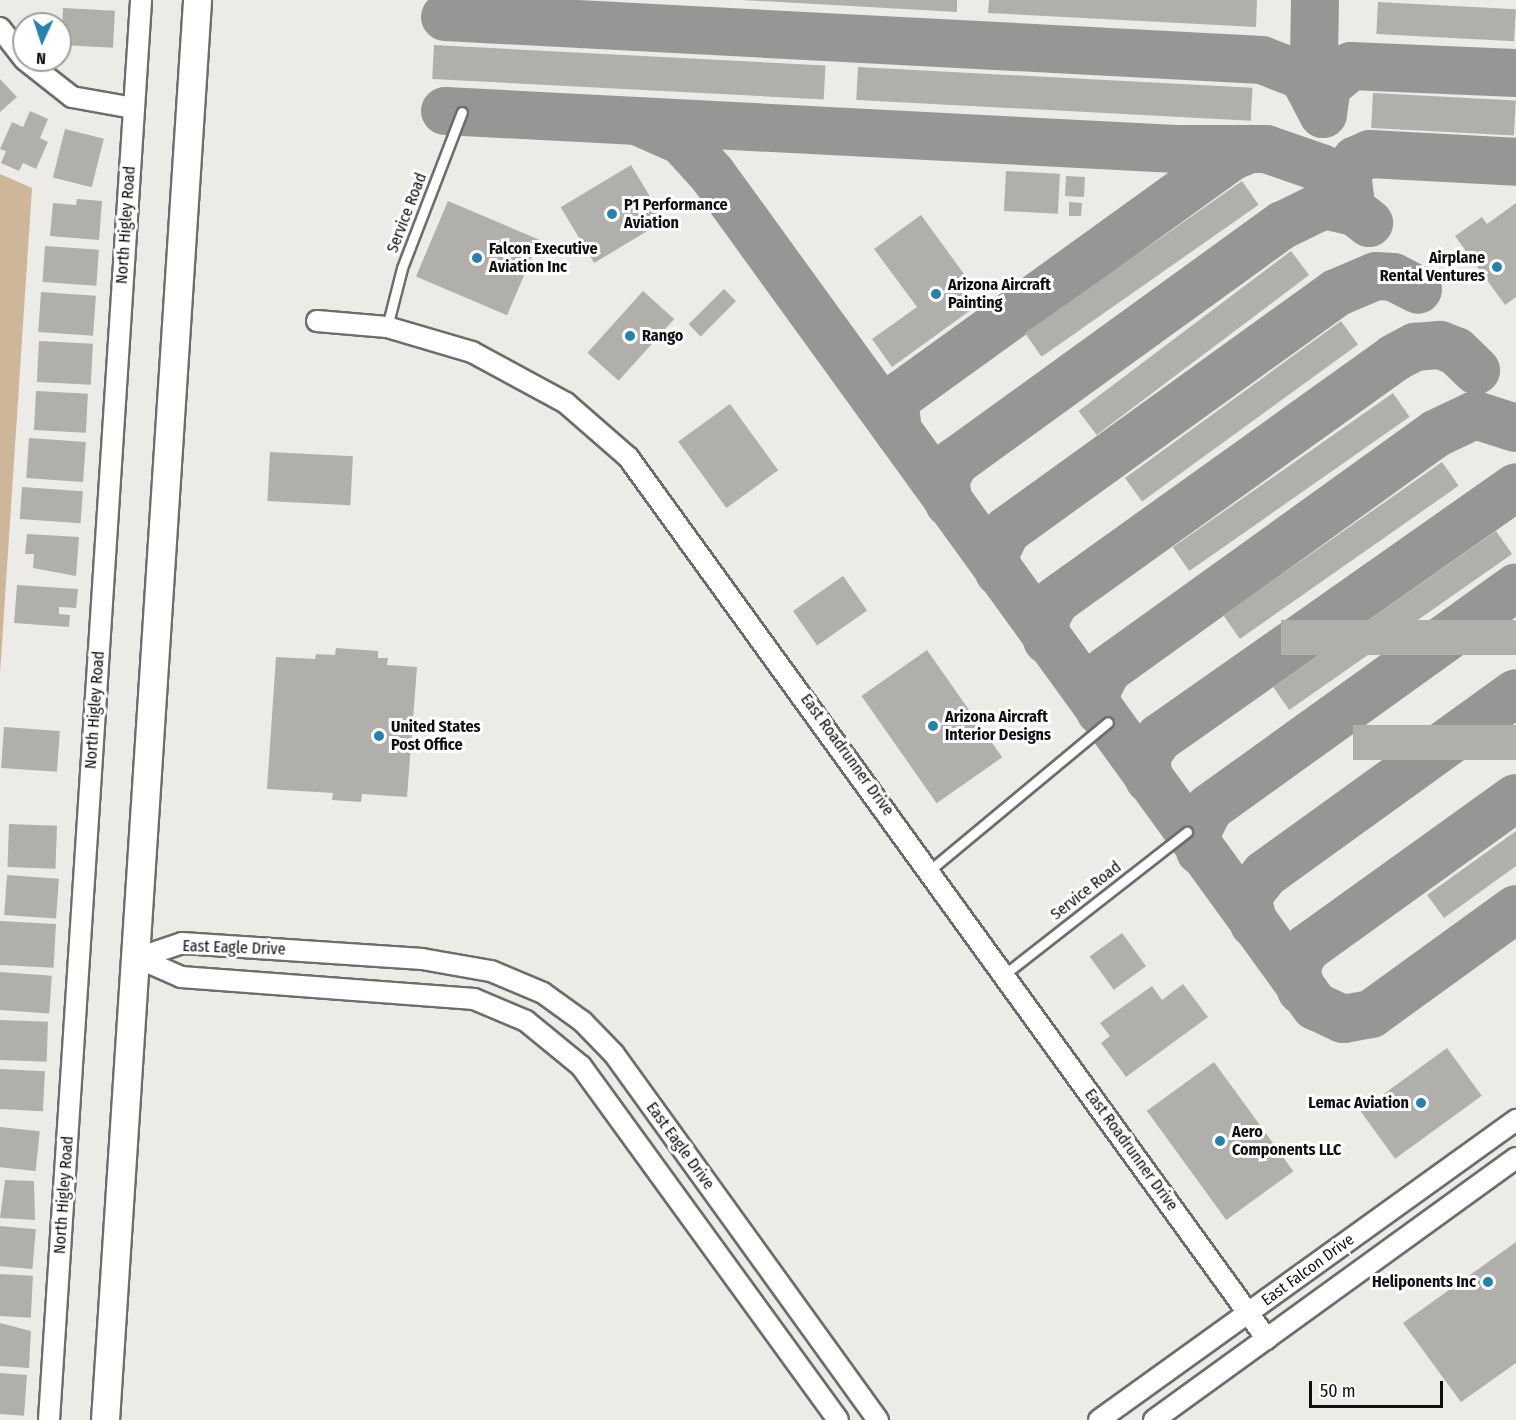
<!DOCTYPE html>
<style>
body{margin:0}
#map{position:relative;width:1516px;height:1420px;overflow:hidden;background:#edebe8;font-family:"Fira Sans Condensed",sans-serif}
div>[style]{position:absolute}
.green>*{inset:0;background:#ceb798}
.taxiway>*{height:48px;margin:-24px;padding:0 24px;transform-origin:24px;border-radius:24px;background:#989694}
.building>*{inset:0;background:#b1afac;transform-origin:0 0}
.roads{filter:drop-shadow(2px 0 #6f6d6b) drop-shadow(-2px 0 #6f6d6b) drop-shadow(0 2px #6f6d6b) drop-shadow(0 -2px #6f6d6b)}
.service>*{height:9px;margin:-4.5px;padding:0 4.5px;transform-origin:4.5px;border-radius:4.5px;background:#fff}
.minor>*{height:20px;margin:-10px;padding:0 10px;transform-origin:10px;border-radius:10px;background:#fff}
.secondary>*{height:27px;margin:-13.5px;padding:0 13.5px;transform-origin:13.5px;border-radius:13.5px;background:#fff}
.dots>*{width:16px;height:16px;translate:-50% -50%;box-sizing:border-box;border:3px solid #fff;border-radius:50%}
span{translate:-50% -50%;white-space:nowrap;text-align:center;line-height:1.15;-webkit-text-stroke:6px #fff;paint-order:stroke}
.poi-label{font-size:16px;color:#11100f;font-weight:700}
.left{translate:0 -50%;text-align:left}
.right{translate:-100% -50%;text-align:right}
.street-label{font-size:16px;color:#11100f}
.north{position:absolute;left:12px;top:12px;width:60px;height:60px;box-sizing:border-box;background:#fff;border:2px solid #a09f9f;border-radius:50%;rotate:183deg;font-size:16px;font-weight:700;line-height:24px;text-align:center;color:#11100f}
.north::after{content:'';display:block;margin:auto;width:21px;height:27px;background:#2482ae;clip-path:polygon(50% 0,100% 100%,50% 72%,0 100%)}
.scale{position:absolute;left:1309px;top:1381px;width:134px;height:27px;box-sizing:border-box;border:3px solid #11100f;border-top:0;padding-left:8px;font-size:18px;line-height:21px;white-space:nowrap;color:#11100f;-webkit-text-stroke:4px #fff;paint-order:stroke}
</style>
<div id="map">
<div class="green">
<div style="clip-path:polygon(0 174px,32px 188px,0 674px)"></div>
</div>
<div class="taxiway">
<div style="left:1315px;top:0;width:60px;rotate:91deg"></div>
<div style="left:1314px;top:60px;width:49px;rotate:80.5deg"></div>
<div style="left:445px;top:17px;width:818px;rotate:3.01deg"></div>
<div style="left:1262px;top:60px;width:44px;rotate:21.3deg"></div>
<div style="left:1303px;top:76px;width:43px;rotate:62.2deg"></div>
<div style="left:1323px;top:114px;width:28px;rotate:-82deg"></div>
<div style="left:1327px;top:86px;width:31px;rotate:-40deg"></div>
<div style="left:1351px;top:66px;width:165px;rotate:2.4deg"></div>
<div style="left:445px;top:111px;width:732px;rotate:2.98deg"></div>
<div style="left:1176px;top:149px;width:90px"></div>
<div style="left:1266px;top:149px;width:58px;rotate:19.1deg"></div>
<div style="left:1321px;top:168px;width:41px;rotate:45deg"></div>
<div style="left:637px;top:121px;width:49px;rotate:24deg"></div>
<div style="left:682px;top:141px;width:45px;rotate:47.7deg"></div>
<div style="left:712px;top:174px;width:1028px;rotate:54.07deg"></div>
<div style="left:1315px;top:1006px;width:31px;rotate:25deg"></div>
<div style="left:1343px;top:1019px;width:28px;rotate:-10deg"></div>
<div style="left:1371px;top:1014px;width:179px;rotate:-35.9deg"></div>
<div style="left:1350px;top:197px;width:26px;rotate:-97deg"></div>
<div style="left:1347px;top:171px;width:14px;rotate:-51deg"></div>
<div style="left:1356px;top:160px;width:15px;rotate:-23deg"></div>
<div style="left:1370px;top:154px;width:146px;rotate:3.1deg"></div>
<div style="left:898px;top:431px;width:25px;rotate:-97deg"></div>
<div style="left:895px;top:406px;width:13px;rotate:-61deg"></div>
<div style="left:901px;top:395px;width:407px;rotate:-35.8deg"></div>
<div style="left:1231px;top:157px;width:21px;rotate:-23deg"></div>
<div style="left:949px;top:503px;width:23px;rotate:-100deg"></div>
<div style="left:945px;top:480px;width:21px;rotate:-61deg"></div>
<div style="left:955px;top:462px;width:405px;rotate:-35.9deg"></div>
<div style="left:1283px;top:225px;width:46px;rotate:-26deg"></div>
<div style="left:1324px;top:205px;width:32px;rotate:13deg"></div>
<div style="left:1355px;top:212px;width:18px;rotate:38deg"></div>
<div style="left:999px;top:572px;width:18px;rotate:-103deg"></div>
<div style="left:995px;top:554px;width:25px;rotate:-64deg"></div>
<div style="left:1006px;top:531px;width:407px;rotate:-35.8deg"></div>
<div style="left:1336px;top:293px;width:43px;rotate:-23deg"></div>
<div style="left:1376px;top:276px;width:17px;rotate:3deg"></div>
<div style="left:1393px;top:277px;width:28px;rotate:27deg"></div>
<div style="left:1047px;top:640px;width:20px;rotate:-96deg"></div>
<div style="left:1045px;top:620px;width:21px;rotate:-62deg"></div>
<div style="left:1055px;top:601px;width:417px;rotate:-35.6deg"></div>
<div style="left:1394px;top:358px;width:24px;rotate:-28deg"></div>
<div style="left:1415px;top:347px;width:25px;rotate:-5deg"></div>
<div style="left:1440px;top:345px;width:17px;rotate:21deg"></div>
<div style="left:1456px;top:351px;width:28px;rotate:44deg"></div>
<div style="left:1100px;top:711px;width:18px;rotate:-106deg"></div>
<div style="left:1095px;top:694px;width:27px;rotate:-63deg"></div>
<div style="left:1107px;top:670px;width:406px;rotate:-35.7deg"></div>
<div style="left:1437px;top:433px;width:42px;rotate:-25.3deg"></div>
<div style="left:1475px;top:415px;width:43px;rotate:17.6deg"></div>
<div style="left:1149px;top:779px;width:22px;rotate:-98deg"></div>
<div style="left:1146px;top:757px;width:23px;rotate:-56deg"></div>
<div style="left:1159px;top:738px;width:436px;rotate:-35.1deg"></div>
<div style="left:1200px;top:851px;width:19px;rotate:-99deg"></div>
<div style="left:1197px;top:832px;width:27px;rotate:-63deg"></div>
<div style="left:1209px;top:808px;width:378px;rotate:-35.7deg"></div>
<div style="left:1254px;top:924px;width:28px;rotate:-105deg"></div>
<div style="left:1247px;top:897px;width:29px;rotate:-52deg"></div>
<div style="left:1265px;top:874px;width:309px;rotate:-35.8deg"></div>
<div style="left:1301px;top:990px;width:25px;rotate:-102deg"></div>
<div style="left:1296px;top:966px;width:21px;rotate:-59deg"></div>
<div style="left:1307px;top:948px;width:257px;rotate:-35.7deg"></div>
</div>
<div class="building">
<div style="clip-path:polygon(742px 0,957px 0,957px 12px)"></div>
<div style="clip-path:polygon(989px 0,1257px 0,1256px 27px,988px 13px)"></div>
<div style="left:1378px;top:2px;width:138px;height:32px;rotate:3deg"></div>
<div style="left:63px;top:8px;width:52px;height:37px;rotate:3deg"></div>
<div style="left:434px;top:45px;width:392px;height:34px;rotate:3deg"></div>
<div style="left:858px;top:67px;width:395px;height:33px;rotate:3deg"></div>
<div style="clip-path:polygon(0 79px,17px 97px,0 112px)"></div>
<div style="left:1373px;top:93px;width:143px;height:35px;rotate:3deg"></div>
<div style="clip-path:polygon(30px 111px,48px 119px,40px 138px,48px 142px,36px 169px,23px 163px,19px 171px,1px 163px,6px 151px,0 149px,12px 122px,23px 127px)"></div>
<div style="left:65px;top:129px;width:40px;height:50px;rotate:14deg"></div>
<div style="left:631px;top:165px;width:65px;height:82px;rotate:59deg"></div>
<div style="left:1006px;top:171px;width:54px;height:40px;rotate:3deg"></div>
<div style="left:1066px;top:176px;width:19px;height:20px;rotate:3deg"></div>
<div style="left:1242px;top:181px;width:29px;height:265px;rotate:55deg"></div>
<div style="clip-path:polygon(77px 199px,102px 201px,99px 240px,50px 236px,53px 203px,76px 205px)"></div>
<div style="left:448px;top:201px;width:99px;height:82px;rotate:23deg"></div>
<div style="clip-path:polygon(1069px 202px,1082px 203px,1081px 216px,1069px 216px)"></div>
<div style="clip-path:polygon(1516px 203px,1516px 297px,1505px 305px,1455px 236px,1482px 217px,1487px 224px)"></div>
<div style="clip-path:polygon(921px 215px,964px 274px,956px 280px,975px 307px,892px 367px,872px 339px,917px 307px,874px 249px)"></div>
<div style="left:45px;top:246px;width:54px;height:36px;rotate:4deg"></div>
<div style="left:1291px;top:251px;width:30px;height:266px;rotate:53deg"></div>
<div style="left:724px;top:289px;width:17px;height:50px;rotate:45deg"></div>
<div style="left:643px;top:291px;width:42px;height:83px;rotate:42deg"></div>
<div style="left:41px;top:292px;width:55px;height:40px;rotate:4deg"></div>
<div style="left:1341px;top:321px;width:29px;height:267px;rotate:54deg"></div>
<div style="left:39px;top:341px;width:54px;height:41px;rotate:3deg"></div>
<div style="left:36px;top:391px;width:52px;height:39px;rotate:3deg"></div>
<div style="left:1393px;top:393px;width:29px;height:269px;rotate:55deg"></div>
<div style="left:730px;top:404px;width:82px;height:64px;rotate:54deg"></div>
<div style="left:29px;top:438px;width:57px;height:40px;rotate:4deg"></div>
<div style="left:270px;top:452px;width:83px;height:49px;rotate:3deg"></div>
<div style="left:1442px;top:462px;width:29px;height:267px;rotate:55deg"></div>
<div style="left:22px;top:487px;width:61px;height:32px;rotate:4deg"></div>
<div style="left:1496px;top:531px;width:28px;height:272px;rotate:55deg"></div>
<div style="clip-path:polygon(27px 534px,79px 537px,76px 576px,33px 568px,34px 554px,25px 554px)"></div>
<div style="left:843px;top:576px;width:42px;height:61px;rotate:55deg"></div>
<div style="clip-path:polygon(17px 585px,78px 589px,76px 608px,59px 607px,59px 614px,70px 615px,69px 627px,14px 623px)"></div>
<div style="left:1516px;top:620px;width:35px;height:235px;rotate:90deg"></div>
<div style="clip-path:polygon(336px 648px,378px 651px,378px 658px,388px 658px,387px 665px,417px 667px,407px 797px,362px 794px,361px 802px,332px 800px,333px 793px,267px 789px,276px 657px,315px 659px,316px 654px,335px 655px)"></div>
<div style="left:927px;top:650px;width:131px;height:80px;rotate:55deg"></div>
<div style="left:1516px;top:725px;width:35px;height:163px;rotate:90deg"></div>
<div style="left:4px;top:727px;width:56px;height:41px;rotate:4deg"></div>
<div style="left:9px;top:824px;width:48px;height:43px;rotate:2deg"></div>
<div style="clip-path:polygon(1516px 831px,1516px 866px,1444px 918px,1427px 895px)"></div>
<div style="left:7px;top:875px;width:52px;height:40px;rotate:4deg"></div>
<div style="left:0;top:921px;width:56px;height:44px;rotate:3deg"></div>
<div style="left:1122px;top:933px;width:41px;height:40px;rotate:54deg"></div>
<div style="left:0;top:972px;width:52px;height:38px;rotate:4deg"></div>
<div style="clip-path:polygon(1183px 984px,1208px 1017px,1126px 1077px,1101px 1043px,1110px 1036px,1100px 1023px,1152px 986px,1162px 1000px)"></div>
<div style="left:0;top:1020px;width:48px;height:40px;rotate:2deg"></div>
<div style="left:1447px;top:1048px;width:59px;height:107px;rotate:54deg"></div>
<div style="left:1214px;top:1062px;width:135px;height:83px;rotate:54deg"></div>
<div style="left:0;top:1069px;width:45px;height:40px;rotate:3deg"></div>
<div style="left:0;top:1127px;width:40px;height:40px;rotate:6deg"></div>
<div style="clip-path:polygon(5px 1180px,34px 1181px,35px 1220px,0 1218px)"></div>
<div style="left:0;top:1226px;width:36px;height:40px;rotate:5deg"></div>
<div style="clip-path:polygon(1516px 1242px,1516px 1363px,1461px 1402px,1403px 1323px)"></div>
<div style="left:0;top:1274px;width:33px;height:42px;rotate:3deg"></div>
<div style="clip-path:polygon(0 1323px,31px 1331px,29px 1368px,0 1366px)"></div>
<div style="left:0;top:1373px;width:27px;height:41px;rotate:4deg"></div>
</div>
<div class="roads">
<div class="service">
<div style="left:387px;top:327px;width:61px;rotate:-75.7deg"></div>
<div style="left:402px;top:268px;width:167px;rotate:-69deg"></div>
<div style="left:930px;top:870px;width:231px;rotate:-39.7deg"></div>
<div style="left:1005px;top:974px;width:231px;rotate:-38deg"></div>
</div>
<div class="minor">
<div style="left:0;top:28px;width:39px;rotate:52deg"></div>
<div style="left:25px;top:60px;width:60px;rotate:38.2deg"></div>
<div style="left:72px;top:97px;width:63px;rotate:10.1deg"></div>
<div style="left:317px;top:321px;width:70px;rotate:4.9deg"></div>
<div style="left:387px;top:327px;width:89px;rotate:16.4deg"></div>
<div style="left:472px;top:352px;width:107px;rotate:28.5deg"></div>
<div style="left:566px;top:403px;width:82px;rotate:41.1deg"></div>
<div style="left:628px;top:457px;width:1089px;rotate:54.08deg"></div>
<div style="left:138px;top:958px;width:46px;rotate:-18.8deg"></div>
<div style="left:182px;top:943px;width:241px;rotate:3.8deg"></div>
<div style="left:422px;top:959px;width:70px;rotate:9.9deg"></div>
<div style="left:491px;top:971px;width:56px;rotate:22.9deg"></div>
<div style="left:543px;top:993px;width:48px;rotate:35.7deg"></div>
<div style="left:582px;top:1021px;width:46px;rotate:45.9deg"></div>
<div style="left:614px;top:1054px;width:451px;rotate:54.2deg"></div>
<div style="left:138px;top:958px;width:47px;rotate:23.8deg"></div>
<div style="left:181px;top:977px;width:294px;rotate:4.3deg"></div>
<div style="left:474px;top:999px;width:56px;rotate:22.9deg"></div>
<div style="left:526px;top:1021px;width:71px;rotate:39.3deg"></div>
<div style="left:581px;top:1066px;width:437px;rotate:54deg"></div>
<div style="left:49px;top:1420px;width:1423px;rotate:-86.29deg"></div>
<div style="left:1099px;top:1420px;width:514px;rotate:-35.73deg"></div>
<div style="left:1154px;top:1420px;width:447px;rotate:-35.9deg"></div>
</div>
<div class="secondary">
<div style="left:105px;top:1420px;width:1423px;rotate:-86.29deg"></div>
</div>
</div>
<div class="dots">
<div style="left:612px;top:214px;background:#2482ae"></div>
<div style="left:477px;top:258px;background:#2482ae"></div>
<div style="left:1497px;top:267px;background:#2482ae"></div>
<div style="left:936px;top:294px;background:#2482ae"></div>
<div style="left:630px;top:336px;background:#2482ae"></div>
<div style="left:933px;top:726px;background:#2482ae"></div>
<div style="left:379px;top:736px;background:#2482ae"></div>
<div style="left:1421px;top:1103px;background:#2482ae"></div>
<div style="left:1220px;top:1141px;background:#2482ae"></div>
<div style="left:1488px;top:1282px;background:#2482ae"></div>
</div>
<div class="poi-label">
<span class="left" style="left:624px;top:214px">P1 Performance<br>Aviation</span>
<span class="left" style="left:489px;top:258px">Falcon Executive<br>Aviation Inc</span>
<span class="right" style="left:1485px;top:267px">Airplane<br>Rental Ventures</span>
<span class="left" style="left:948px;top:294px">Arizona Aircraft<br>Painting</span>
<span class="left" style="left:642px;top:336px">Rango</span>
<span class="left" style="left:945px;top:726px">Arizona Aircraft<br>Interior Designs</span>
<span class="left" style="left:391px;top:736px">United States<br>Post Office</span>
<span class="right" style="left:1409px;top:1103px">Lemac Aviation</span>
<span class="left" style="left:1232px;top:1141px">Aero<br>Components LLC</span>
<span class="right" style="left:1476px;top:1282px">Heliponents Inc</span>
</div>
<div class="street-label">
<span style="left:407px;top:213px;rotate:-69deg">Service Road</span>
<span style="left:126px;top:225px;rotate:-86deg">North Higley Road</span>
<span style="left:95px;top:710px;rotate:-86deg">North Higley Road</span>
<span style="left:847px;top:755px;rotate:54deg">East Roadrunner Drive</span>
<span style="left:1086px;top:891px;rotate:-38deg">Service Road</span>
<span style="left:234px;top:948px;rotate:2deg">East Eagle Drive</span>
<span style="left:680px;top:1146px;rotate:54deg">East Eagle Drive</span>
<span style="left:1131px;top:1150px;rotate:54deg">East Roadrunner Drive</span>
<span style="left:64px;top:1195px;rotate:-86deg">North Higley Road</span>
<span style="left:1308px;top:1270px;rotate:-36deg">East Falcon Drive</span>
</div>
<div class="north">N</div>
<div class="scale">50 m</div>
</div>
